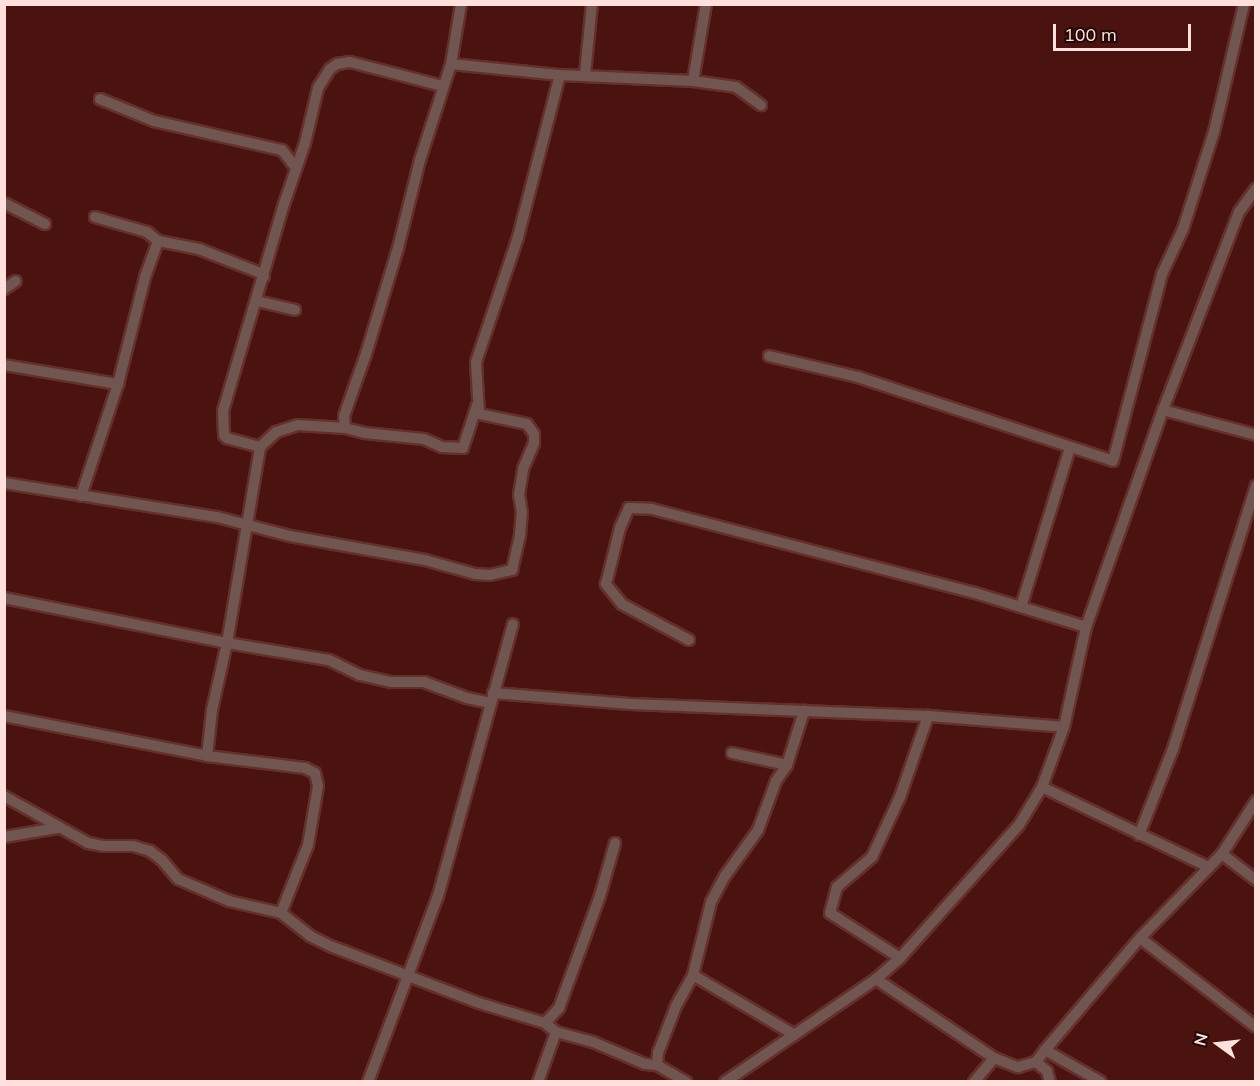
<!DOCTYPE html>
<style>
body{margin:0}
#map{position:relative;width:1260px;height:1086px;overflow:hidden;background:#4b130f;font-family:Mulish,sans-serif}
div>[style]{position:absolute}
.roads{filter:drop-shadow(2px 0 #64302c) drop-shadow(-2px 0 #64302c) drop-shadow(0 2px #64302c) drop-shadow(0 -2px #64302c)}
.minor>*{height:10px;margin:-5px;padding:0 5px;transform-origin:5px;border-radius:5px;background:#715551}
span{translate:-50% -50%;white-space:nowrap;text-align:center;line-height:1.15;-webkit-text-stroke:4.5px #210907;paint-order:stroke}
.frame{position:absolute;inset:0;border:6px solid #ffe0dc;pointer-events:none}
.north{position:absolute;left:1188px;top:1014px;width:60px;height:60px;-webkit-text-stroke:4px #210907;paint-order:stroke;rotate:285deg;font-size:16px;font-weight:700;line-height:24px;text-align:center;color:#ffe0dc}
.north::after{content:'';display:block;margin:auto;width:21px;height:27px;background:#ffe0dc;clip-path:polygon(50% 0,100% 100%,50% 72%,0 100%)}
.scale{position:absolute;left:1053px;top:24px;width:138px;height:27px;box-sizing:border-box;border:3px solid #ffe0dc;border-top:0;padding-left:8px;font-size:18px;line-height:21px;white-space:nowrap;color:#ffe0dc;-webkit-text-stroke:4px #210907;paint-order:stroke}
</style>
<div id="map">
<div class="roads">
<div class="minor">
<div style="left:451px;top:64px;width:61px;rotate:-80.5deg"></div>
<div style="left:585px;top:74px;width:70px;rotate:-84.3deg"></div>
<div style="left:693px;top:81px;width:78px;rotate:-80.4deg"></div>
<div style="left:100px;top:99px;width:58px;rotate:22.2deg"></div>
<div style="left:154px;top:121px;width:131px;rotate:12.8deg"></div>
<div style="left:282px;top:150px;width:23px;rotate:52deg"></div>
<div style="left:4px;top:203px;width:46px;rotate:27.1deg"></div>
<div style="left:95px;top:217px;width:54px;rotate:16.1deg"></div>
<div style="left:147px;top:232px;width:14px;rotate:39deg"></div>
<div style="left:158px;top:241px;width:42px;rotate:11deg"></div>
<div style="left:199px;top:249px;width:69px;rotate:21.3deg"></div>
<div style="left:263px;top:274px;width:3px;rotate:72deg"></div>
<div style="left:4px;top:289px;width:14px;rotate:-34deg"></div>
<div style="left:257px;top:301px;width:39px;rotate:13deg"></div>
<div style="left:769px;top:356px;width:91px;rotate:13.3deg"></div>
<div style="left:858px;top:377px;width:268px;rotate:18.2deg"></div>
<div style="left:1113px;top:461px;width:193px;rotate:-75.3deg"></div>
<div style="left:1162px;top:274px;width:50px;rotate:-65deg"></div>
<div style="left:1183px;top:229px;width:102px;rotate:-72.3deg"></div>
<div style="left:1214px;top:132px;width:131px;rotate:-76.8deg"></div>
<div style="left:4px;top:365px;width:116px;rotate:9.5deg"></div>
<div style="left:1163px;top:410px;width:96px;rotate:15deg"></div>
<div style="left:345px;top:428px;width:12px;rotate:-95deg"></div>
<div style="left:344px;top:416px;width:66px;rotate:-70.5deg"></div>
<div style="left:366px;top:354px;width:111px;rotate:-73.2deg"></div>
<div style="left:398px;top:248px;width:91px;rotate:-76deg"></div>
<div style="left:420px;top:160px;width:101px;rotate:-72.1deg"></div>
<div style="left:451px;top:64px;width:110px;rotate:5.8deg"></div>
<div style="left:560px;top:75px;width:133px;rotate:2.6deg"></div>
<div style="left:693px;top:81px;width:43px;rotate:7.9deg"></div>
<div style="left:736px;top:87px;width:31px;rotate:36deg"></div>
<div style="left:260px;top:447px;width:34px;rotate:-165deg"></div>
<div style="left:227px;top:438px;width:4px;rotate:-135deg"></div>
<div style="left:224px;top:435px;width:24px;rotate:-92deg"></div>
<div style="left:223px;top:411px;width:216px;rotate:-73.6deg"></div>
<div style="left:284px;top:204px;width:65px;rotate:-71deg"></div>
<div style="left:305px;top:143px;width:57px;rotate:-76.7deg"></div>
<div style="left:318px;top:88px;width:22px;rotate:-58deg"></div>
<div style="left:330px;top:69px;width:9px;rotate:-36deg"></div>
<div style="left:337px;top:64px;width:13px;rotate:-9deg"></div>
<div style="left:350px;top:62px;width:95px;rotate:14.6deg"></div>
<div style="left:4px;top:483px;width:216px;rotate:9.1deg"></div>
<div style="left:217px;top:517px;width:75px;rotate:14.6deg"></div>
<div style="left:290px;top:536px;width:137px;rotate:10.1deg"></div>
<div style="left:425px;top:560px;width:52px;rotate:15.6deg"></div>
<div style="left:475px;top:574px;width:15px;rotate:4deg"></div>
<div style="left:490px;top:575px;width:23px;rotate:-13deg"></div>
<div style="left:512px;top:570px;width:37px;rotate:-77deg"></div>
<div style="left:520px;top:534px;width:21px;rotate:-85deg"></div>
<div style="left:522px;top:513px;width:18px;rotate:-99deg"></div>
<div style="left:519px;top:495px;width:26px;rotate:-81deg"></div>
<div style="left:523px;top:469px;width:28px;rotate:-67deg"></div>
<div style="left:534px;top:443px;width:9px;rotate:-90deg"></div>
<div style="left:534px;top:434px;width:12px;rotate:-125deg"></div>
<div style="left:527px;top:424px;width:49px;rotate:-168.2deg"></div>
<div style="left:479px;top:414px;width:52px;rotate:-93.3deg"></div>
<div style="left:476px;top:362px;width:132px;rotate:-71.4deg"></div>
<div style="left:518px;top:237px;width:167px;rotate:-75.5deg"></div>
<div style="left:81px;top:496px;width:118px;rotate:-71.7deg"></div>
<div style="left:118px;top:384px;width:110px;rotate:-75.8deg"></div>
<div style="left:145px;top:277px;width:38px;rotate:-70deg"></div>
<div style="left:4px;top:598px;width:227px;rotate:11.4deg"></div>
<div style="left:227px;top:643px;width:103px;rotate:9.5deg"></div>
<div style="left:329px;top:660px;width:34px;rotate:26deg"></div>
<div style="left:360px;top:675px;width:32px;rotate:13deg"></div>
<div style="left:391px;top:682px;width:33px"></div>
<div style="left:424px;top:682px;width:46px;rotate:20.4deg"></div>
<div style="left:467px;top:698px;width:24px;rotate:12deg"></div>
<div style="left:1021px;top:607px;width:166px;rotate:-72.9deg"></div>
<div style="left:689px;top:640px;width:76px;rotate:-151.8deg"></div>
<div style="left:622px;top:604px;width:26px;rotate:-129deg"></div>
<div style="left:606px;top:584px;width:58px;rotate:-76deg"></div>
<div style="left:620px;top:528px;width:22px;rotate:-66deg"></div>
<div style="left:629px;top:508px;width:23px;rotate:2deg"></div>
<div style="left:652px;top:509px;width:334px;rotate:14.6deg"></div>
<div style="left:975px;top:593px;width:116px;rotate:17deg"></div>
<div style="left:493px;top:693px;width:138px;rotate:4.6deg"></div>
<div style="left:631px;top:704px;width:297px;rotate:2.3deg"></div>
<div style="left:928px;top:716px;width:136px;rotate:4.6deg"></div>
<div style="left:4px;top:716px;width:207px;rotate:11.1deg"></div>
<div style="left:207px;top:756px;width:99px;rotate:7deg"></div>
<div style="left:305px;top:768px;width:11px;rotate:27deg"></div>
<div style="left:315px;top:773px;width:13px;rotate:77deg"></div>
<div style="left:318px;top:786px;width:60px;rotate:99.6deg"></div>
<div style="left:308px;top:845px;width:73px;rotate:111.7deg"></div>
<div style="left:732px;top:753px;width:56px;rotate:12.3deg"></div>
<div style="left:207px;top:756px;width:46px;rotate:-83.8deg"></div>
<div style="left:212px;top:710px;width:69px;rotate:-77.4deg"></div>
<div style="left:227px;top:643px;width:199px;rotate:-80.4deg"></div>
<div style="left:260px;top:447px;width:22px;rotate:-43deg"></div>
<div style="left:276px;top:432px;width:23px;rotate:-18deg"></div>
<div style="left:298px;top:425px;width:47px;rotate:3.7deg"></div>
<div style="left:345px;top:428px;width:21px;rotate:14deg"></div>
<div style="left:365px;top:433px;width:59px;rotate:5.8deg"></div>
<div style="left:424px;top:439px;width:20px;rotate:24deg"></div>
<div style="left:442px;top:447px;width:21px;rotate:3deg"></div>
<div style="left:463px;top:448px;width:45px;rotate:-72deg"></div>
<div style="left:1042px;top:787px;width:184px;rotate:25.7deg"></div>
<div style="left:4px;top:796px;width:96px;rotate:29.2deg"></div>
<div style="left:88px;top:843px;width:15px;rotate:11deg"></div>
<div style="left:103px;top:846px;width:30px"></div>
<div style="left:133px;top:846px;width:18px;rotate:16deg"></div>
<div style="left:150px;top:851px;width:15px;rotate:37deg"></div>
<div style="left:162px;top:860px;width:25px;rotate:50deg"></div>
<div style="left:178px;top:879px;width:56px;rotate:23.3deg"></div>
<div style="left:229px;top:901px;width:53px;rotate:13deg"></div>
<div style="left:281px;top:913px;width:37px;rotate:38deg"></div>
<div style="left:310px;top:936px;width:25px;rotate:26deg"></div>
<div style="left:333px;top:947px;width:156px;rotate:21deg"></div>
<div style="left:479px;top:1003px;width:69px;rotate:16.9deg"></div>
<div style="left:545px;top:1023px;width:14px;rotate:39deg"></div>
<div style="left:556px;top:1032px;width:38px;rotate:15deg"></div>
<div style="left:593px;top:1042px;width:56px;rotate:22.9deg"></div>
<div style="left:645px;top:1064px;width:12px;rotate:5deg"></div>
<div style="left:657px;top:1065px;width:34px;rotate:30deg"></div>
<div style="left:1139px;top:835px;width:92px;rotate:-68.4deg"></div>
<div style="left:1173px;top:749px;width:276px;rotate:-72.5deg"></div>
<div style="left:4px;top:837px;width:54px;rotate:-9.6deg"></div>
<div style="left:1222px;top:854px;width:43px;rotate:37.4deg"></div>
<div style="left:1140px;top:938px;width:146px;rotate:37.5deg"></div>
<div style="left:900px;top:958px;width:83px;rotate:-147.3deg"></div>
<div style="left:830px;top:913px;width:27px;rotate:-75deg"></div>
<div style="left:837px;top:887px;width:46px;rotate:-40.6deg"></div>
<div style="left:872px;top:857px;width:66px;rotate:-65deg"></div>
<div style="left:900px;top:797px;width:86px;rotate:-70.9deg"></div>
<div style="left:693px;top:975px;width:118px;rotate:30.5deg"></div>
<div style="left:876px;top:979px;width:142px;rotate:33.8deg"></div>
<div style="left:994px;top:1058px;width:26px;rotate:21deg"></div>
<div style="left:1018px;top:1067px;width:19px;rotate:-16deg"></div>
<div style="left:1036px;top:1062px;width:15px;rotate:-53deg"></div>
<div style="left:1045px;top:1050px;width:64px;rotate:29.7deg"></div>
<div style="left:545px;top:1023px;width:21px;rotate:-47deg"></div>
<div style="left:559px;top:1008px;width:119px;rotate:-69.9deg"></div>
<div style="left:600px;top:896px;width:55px;rotate:-74.2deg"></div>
<div style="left:1045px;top:1050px;width:147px;rotate:-49.7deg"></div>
<div style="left:1140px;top:938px;width:117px;rotate:-45.7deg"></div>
<div style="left:1222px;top:854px;width:63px;rotate:-57.3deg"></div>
<div style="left:1036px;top:1062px;width:14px;rotate:39deg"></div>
<div style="left:1047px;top:1071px;width:11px;rotate:75deg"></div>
<div style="left:657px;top:1065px;width:12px;rotate:-85deg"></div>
<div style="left:658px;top:1053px;width:50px;rotate:-69deg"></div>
<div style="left:676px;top:1006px;width:35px;rotate:-61deg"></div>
<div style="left:693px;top:975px;width:75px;rotate:-76.1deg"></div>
<div style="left:711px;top:902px;width:30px;rotate:-62deg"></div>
<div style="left:725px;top:876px;width:57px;rotate:-54.3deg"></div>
<div style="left:758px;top:830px;width:52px;rotate:-69.8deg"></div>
<div style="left:776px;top:781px;width:19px;rotate:-55deg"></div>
<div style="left:787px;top:765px;width:57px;rotate:-72.5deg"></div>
<div style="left:368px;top:1082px;width:199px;rotate:-69.4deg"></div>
<div style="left:438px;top:896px;width:282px;rotate:-74.6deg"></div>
<div style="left:538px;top:1082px;width:53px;rotate:-70.2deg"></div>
<div style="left:725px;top:1082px;width:183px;rotate:-34.3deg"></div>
<div style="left:876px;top:979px;width:32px;rotate:-41deg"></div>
<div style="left:900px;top:958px;width:178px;rotate:-48.2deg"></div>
<div style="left:1019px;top:825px;width:44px;rotate:-58.8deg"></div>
<div style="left:1042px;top:787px;width:64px;rotate:-69.9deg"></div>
<div style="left:1064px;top:727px;width:102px;rotate:-77.6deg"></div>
<div style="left:1086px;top:627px;width:230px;rotate:-70.5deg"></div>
<div style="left:1163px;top:410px;width:212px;rotate:-69deg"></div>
<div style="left:1239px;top:212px;width:29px;rotate:-54deg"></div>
<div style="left:974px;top:1082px;width:31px;rotate:-50deg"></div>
</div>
</div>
<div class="frame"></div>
<div class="north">N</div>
<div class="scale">100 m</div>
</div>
